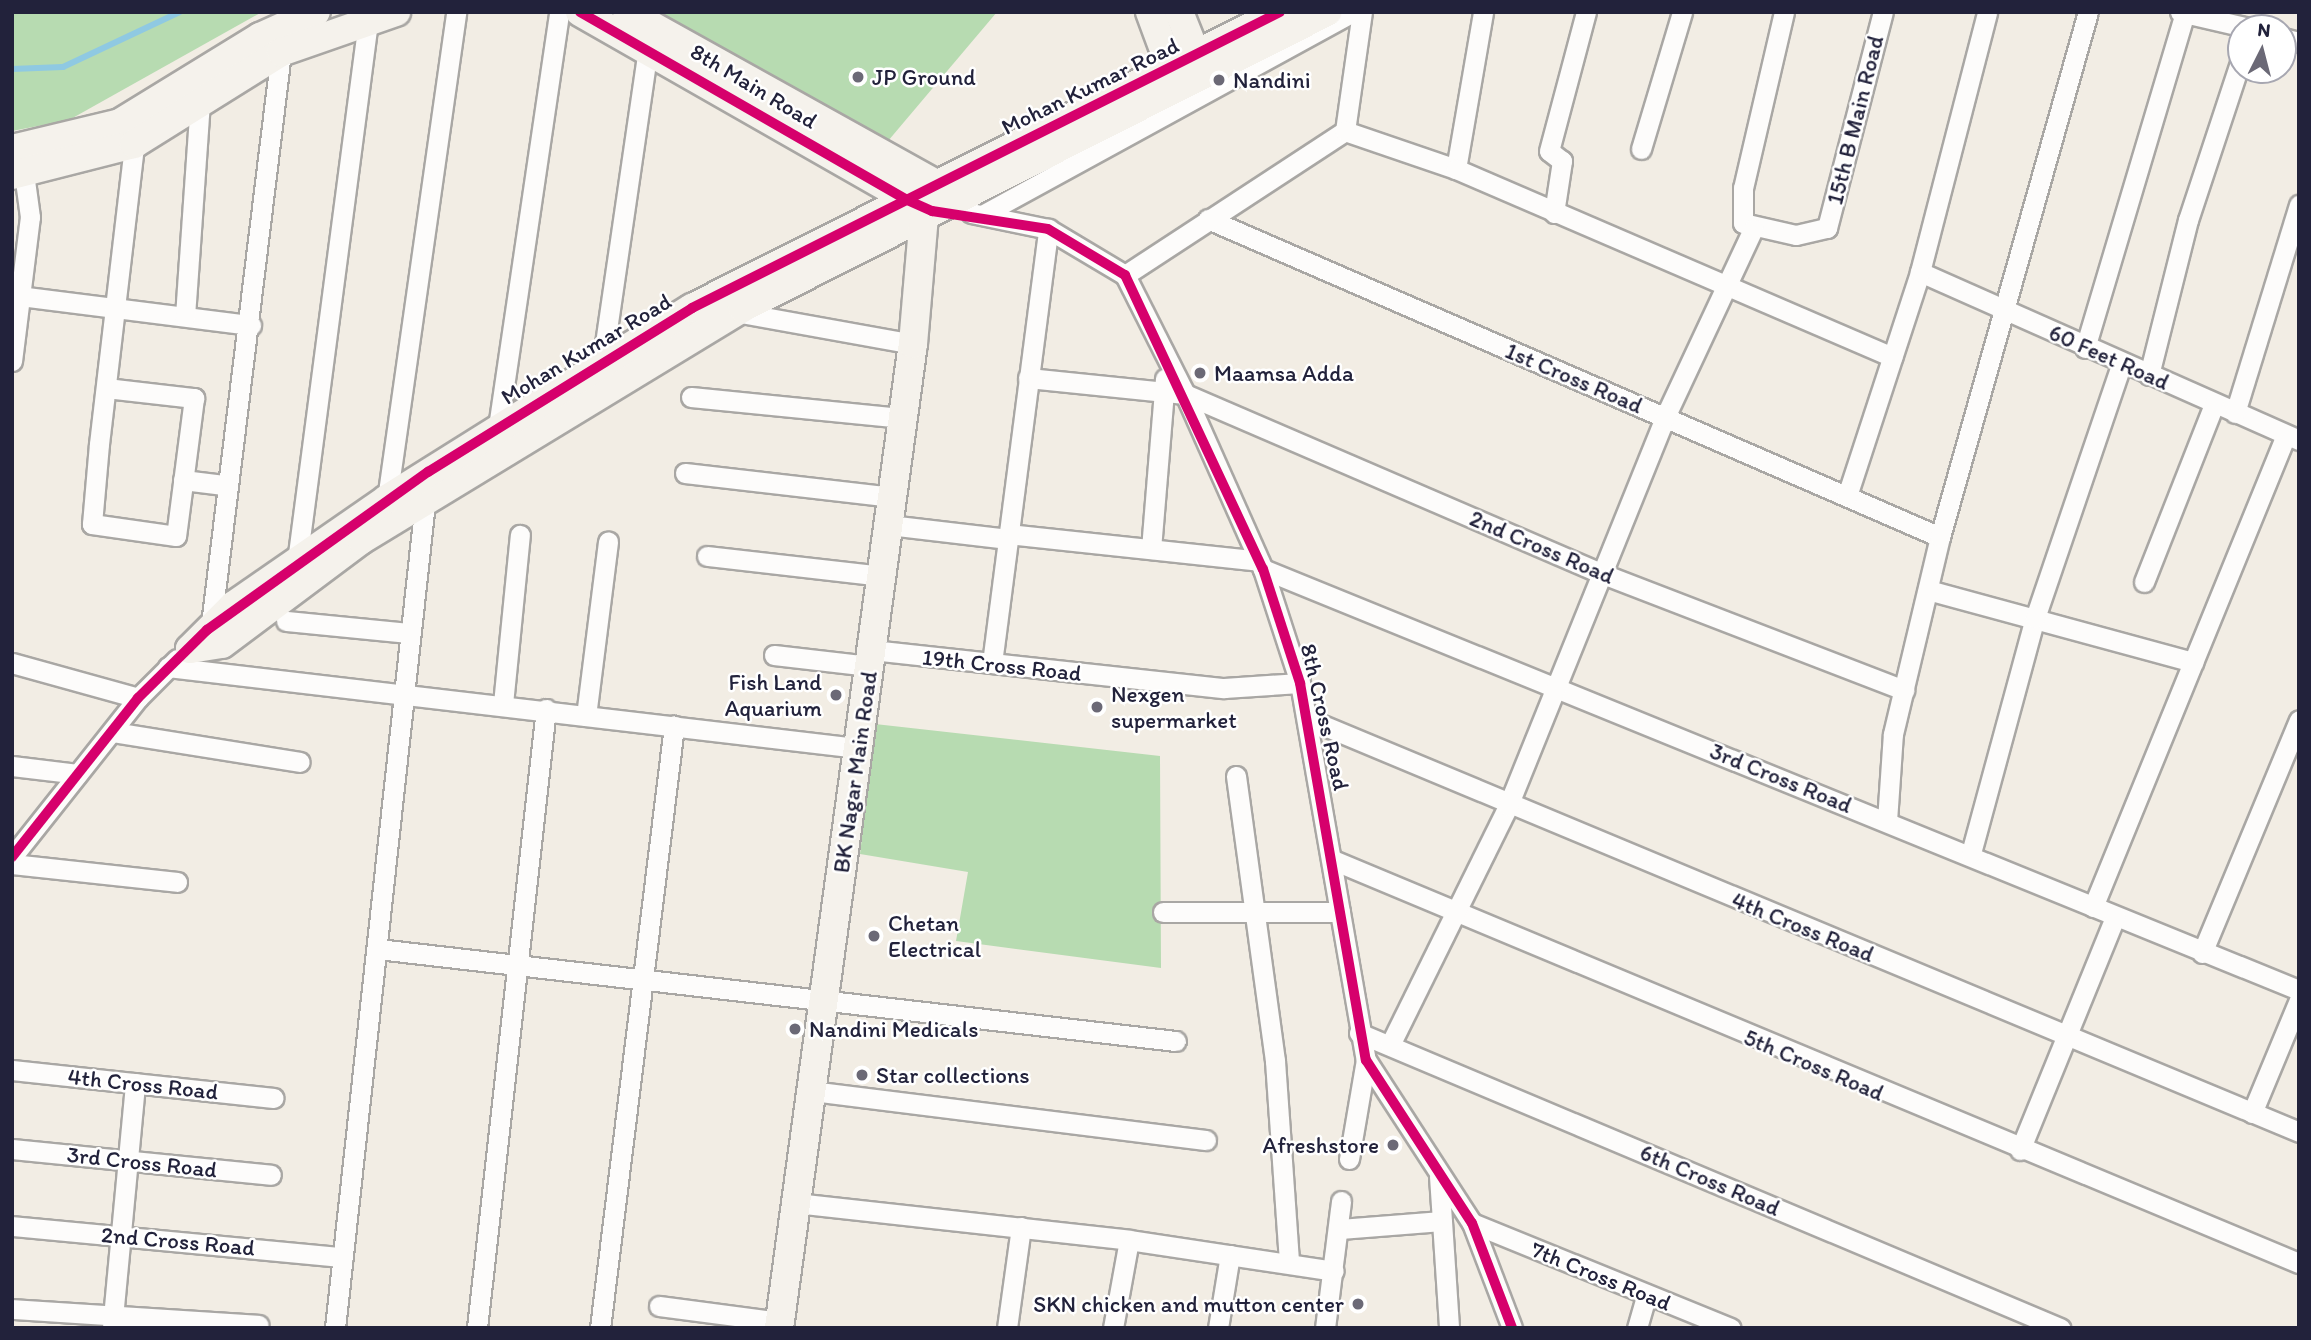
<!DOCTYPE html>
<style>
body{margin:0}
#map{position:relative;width:2311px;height:1340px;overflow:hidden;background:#f2ede4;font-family:Itim,sans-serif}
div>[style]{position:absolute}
.green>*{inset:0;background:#b7dbb1}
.stream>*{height:6px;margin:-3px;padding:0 3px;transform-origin:3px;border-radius:3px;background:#8fc9e2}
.roads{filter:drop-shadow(2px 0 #a9a7a4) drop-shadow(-2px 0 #a9a7a4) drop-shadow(0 2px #a9a7a4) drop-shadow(0 -2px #a9a7a4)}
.street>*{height:19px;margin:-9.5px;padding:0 9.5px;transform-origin:9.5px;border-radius:9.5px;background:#fdfcfb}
.secondary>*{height:28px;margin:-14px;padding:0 14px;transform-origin:14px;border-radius:14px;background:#f5f2ec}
.cycleway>*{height:10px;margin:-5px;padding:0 5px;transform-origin:5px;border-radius:5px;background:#d6006c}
.dots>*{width:19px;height:19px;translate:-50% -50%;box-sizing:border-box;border:4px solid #fff;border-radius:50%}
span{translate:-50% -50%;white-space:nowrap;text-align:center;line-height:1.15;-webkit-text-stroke:5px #fff;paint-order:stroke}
.poi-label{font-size:23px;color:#22223b}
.left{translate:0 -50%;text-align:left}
.right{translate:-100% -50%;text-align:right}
.street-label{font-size:23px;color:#22223b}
.frame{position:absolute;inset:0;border:14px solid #22223b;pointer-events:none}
.north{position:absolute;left:2227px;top:14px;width:70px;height:70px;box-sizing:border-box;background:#fff;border:2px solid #a7a7b1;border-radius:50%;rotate:6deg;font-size:19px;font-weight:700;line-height:28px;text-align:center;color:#22223b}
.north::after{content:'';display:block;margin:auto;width:24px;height:32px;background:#6b6976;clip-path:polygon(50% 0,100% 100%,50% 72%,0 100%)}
</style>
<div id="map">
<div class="green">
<div style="clip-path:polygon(12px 12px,262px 12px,69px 120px,12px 131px)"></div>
<div style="clip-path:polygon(659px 12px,997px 12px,888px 141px)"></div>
<div style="clip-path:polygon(875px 724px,1160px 756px,1161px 968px,956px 941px,968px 872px,860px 854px)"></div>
</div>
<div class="stream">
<div style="left:12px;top:69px;width:51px;rotate:-2.2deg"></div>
<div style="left:63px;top:67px;width:129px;rotate:-25.2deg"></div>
</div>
<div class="roads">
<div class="street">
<div style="left:1784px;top:12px;width:181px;rotate:103.1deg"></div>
<div style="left:1743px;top:188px;width:35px;rotate:90deg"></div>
<div style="left:1743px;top:223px;width:54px;rotate:12.8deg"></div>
<div style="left:1796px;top:235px;width:32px;rotate:-13deg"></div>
<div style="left:1827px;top:228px;width:223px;rotate:-75.5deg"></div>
<div style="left:2180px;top:12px;width:71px;rotate:13.1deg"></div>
<div style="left:2283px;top:38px;width:16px;rotate:14deg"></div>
<div style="left:1345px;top:131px;width:120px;rotate:-81.9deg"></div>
<div style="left:1641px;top:149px;width:143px;rotate:-73.3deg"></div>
<div style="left:1456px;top:169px;width:159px;rotate:-80.2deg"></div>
<div style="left:971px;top:213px;width:79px;rotate:11.7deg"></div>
<div style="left:1048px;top:229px;width:90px;rotate:30.9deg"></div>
<div style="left:1125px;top:275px;width:133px;rotate:63.2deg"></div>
<div style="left:1185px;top:394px;width:192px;rotate:66deg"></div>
<div style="left:1263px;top:569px;width:120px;rotate:72deg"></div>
<div style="left:1300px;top:683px;width:383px;rotate:80.1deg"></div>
<div style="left:1366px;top:1060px;width:194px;rotate:57deg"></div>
<div style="left:1472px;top:1223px;width:112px;rotate:69.1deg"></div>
<div style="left:1554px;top:213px;width:53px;rotate:-81.3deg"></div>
<div style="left:1562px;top:161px;width:16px;rotate:-142deg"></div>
<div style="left:1549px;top:151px;width:144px;rotate:-75.1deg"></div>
<div style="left:982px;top:215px;width:423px;rotate:-28.7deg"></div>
<div style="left:1208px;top:219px;width:798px;rotate:23.48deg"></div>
<div style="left:1920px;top:272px;width:415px;rotate:23.9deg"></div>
<div style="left:1125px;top:275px;width:263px;rotate:-33.2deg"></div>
<div style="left:1345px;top:131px;width:117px;rotate:18.9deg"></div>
<div style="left:1456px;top:169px;width:475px;rotate:23.3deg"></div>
<div style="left:12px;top:295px;width:241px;rotate:7.2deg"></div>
<div style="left:736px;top:312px;width:180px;rotate:10.2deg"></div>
<div style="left:185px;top:316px;width:218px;rotate:-86deg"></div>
<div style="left:2085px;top:348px;width:351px;rotate:-73.4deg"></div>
<div style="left:12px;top:361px;width:145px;rotate:-82.9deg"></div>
<div style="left:30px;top:217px;width:44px;rotate:-97.8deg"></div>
<div style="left:602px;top:364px;width:319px;rotate:-81.7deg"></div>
<div style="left:2149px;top:375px;width:160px;rotate:-75.9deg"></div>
<div style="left:2188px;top:220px;width:169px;rotate:-71.7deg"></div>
<div style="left:1028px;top:378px;width:158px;rotate:5.8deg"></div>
<div style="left:1185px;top:394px;width:455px;rotate:23.3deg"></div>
<div style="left:1603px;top:574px;width:323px;rotate:21.1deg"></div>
<div style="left:106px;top:388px;width:89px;rotate:6.5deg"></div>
<div style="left:194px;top:398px;width:139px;rotate:97.4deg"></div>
<div style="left:176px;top:536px;width:85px;rotate:-171.9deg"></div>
<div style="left:92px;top:524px;width:80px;rotate:-85deg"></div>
<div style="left:99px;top:444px;width:302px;rotate:-83.3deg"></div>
<div style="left:691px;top:397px;width:213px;rotate:5.7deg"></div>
<div style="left:2235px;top:413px;width:218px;rotate:-72.9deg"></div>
<div style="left:498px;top:427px;width:419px;rotate:-81.6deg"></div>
<div style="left:685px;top:473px;width:209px;rotate:6.6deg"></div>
<div style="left:183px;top:480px;width:41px;rotate:7deg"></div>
<div style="left:1847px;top:496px;width:236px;rotate:-71.9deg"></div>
<div style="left:1920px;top:272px;width:268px;rotate:-75.5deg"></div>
<div style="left:387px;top:499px;width:492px;rotate:-81.9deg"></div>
<div style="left:889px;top:525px;width:120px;rotate:6.7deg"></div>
<div style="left:1008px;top:534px;width:252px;rotate:6.1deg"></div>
<div style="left:1151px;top:549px;width:171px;rotate:-85.3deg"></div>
<div style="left:707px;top:556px;width:176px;rotate:6.5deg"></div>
<div style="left:296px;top:569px;width:553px;rotate:-82.51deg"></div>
<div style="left:1263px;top:569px;width:1118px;rotate:22.12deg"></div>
<div style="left:2144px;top:582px;width:191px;rotate:-68.5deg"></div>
<div style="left:1928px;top:590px;width:275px;rotate:15.2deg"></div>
<div style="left:286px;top:621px;width:124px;rotate:5.6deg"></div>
<div style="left:210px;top:633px;width:585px;rotate:-83.03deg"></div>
<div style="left:872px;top:650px;width:354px;rotate:6.2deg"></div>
<div style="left:1224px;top:688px;width:76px;rotate:-3.8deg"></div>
<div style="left:774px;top:655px;width:96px;rotate:6.6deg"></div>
<div style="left:12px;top:663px;width:131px;rotate:15.5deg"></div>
<div style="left:992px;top:663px;width:438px;rotate:-82.6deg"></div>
<div style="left:168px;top:667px;width:695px;rotate:6.7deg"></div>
<div style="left:503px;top:704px;width:170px;rotate:-84.3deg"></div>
<div style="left:586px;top:716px;width:176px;rotate:-82.8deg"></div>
<div style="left:1308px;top:719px;width:1074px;rotate:22.62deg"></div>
<div style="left:113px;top:732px;width:189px;rotate:9.1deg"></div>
<div style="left:12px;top:766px;width:66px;rotate:6.9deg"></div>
<div style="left:1236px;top:776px;width:288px;rotate:82.2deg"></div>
<div style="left:1275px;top:1061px;width:201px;rotate:86deg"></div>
<div style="left:1887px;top:821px;width:87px;rotate:-86.1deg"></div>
<div style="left:1893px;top:734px;width:203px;rotate:-76.6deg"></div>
<div style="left:1940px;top:537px;width:545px;rotate:-74.26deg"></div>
<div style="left:1971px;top:853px;width:244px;rotate:-74.8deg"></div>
<div style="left:2035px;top:618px;width:270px;rotate:-71.2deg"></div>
<div style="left:12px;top:857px;width:203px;rotate:-51.6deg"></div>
<div style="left:138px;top:698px;width:55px;rotate:-45deg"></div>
<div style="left:1333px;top:860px;width:1047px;rotate:22.65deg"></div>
<div style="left:12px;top:864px;width:166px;rotate:6.2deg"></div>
<div style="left:2093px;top:907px;width:510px;rotate:-67.76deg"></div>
<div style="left:1163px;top:912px;width:177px"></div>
<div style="left:378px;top:949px;width:803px;rotate:6.58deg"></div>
<div style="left:2202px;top:953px;width:252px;rotate:-67.4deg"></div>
<div style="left:1359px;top:1033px;width:761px;rotate:22.82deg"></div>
<div style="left:1390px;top:1045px;width:267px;rotate:-63.7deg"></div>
<div style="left:1508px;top:806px;width:419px;rotate:-68deg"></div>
<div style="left:1665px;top:417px;width:208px;rotate:-64.9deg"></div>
<div style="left:12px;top:1070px;width:263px;rotate:6.1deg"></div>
<div style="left:812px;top:1091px;width:397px;rotate:7.1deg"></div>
<div style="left:2252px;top:1113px;width:122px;rotate:-67.4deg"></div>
<div style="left:12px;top:1149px;width:260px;rotate:5.7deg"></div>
<div style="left:2020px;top:1150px;width:252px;rotate:-67.8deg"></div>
<div style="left:1349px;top:1159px;width:100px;rotate:-80.3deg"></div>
<div style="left:1439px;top:1176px;width:152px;rotate:86.2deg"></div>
<div style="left:796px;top:1203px;width:335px;rotate:6.3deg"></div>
<div style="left:1129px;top:1240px;width:207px;rotate:8.6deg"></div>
<div style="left:1472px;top:1223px;width:279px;rotate:22.1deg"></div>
<div style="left:12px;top:1226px;width:332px;rotate:5.4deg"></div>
<div style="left:1340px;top:1229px;width:102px;rotate:-4.5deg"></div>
<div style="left:659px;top:1306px;width:122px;rotate:7.5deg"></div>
<div style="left:12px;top:1309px;width:247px;rotate:3.7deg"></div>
<div style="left:112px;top:1328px;width:246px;rotate:-84.6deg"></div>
<div style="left:335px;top:1328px;width:831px;rotate:-83.78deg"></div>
<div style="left:477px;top:1328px;width:623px;rotate:-83.64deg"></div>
<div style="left:600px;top:1328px;width:607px;rotate:-82.99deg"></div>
<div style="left:1007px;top:1328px;width:102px;rotate:-82.1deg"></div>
<div style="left:1113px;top:1328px;width:89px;rotate:-79.7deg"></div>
<div style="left:1218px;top:1328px;width:74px;rotate:-80.7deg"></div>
<div style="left:1325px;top:1328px;width:128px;rotate:-82.8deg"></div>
<div style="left:1637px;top:1328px;width:35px;rotate:-74deg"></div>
</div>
<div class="secondary">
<div style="left:580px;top:12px;width:389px;rotate:29.7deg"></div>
<div style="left:627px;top:12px;width:368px;rotate:29.1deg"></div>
<div style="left:1150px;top:12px;width:78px;rotate:69.7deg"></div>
<div style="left:1179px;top:12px;width:65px;rotate:68.2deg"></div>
<div style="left:12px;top:149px;width:111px;rotate:-13.5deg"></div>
<div style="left:120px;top:123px;width:164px;rotate:-31.6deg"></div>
<div style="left:260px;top:37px;width:61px;rotate:-24.1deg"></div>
<div style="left:12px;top:175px;width:126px;rotate:-14.3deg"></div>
<div style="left:134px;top:144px;width:173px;rotate:-32deg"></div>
<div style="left:281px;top:52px;width:122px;rotate:-19.2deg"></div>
<div style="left:190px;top:649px;width:32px;rotate:-9deg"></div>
<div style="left:222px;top:644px;width:174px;rotate:-36.8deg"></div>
<div style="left:361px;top:540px;width:446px;rotate:-31.3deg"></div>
<div style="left:742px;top:308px;width:656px;rotate:-26.84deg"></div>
<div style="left:190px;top:649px;width:62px;rotate:-45deg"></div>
<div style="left:234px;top:605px;width:186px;rotate:-34.7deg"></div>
<div style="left:387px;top:499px;width:360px;rotate:-32.1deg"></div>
<div style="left:692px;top:308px;width:658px;rotate:-26.72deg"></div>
<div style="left:779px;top:1328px;width:993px;rotate:-82.25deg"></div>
<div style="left:913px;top:344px;width:129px;rotate:-85.1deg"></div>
</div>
</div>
<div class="cycleway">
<div style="left:580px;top:12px;width:375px;rotate:29.9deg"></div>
<div style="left:905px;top:199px;width:30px;rotate:24deg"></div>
<div style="left:932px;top:211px;width:117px;rotate:8.8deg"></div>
<div style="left:1048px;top:229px;width:90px;rotate:30.9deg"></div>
<div style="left:1125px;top:275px;width:325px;rotate:64.9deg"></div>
<div style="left:1263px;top:569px;width:120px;rotate:72deg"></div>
<div style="left:1300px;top:683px;width:383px;rotate:80.1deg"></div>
<div style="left:1366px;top:1060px;width:194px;rotate:57deg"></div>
<div style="left:1472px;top:1223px;width:112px;rotate:69.1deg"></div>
<div style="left:12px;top:857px;width:203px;rotate:-51.6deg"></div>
<div style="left:138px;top:698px;width:97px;rotate:-44.6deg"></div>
<div style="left:207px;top:630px;width:272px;rotate:-35.6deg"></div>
<div style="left:428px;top:472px;width:311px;rotate:-31.8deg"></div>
<div style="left:692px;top:308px;width:658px;rotate:-26.72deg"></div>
</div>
<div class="dots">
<div style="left:858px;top:77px;background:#6b6976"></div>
<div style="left:1219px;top:80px;background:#6b6976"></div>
<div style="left:1200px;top:373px;background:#6b6976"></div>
<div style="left:836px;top:695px;background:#6b6976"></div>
<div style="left:1097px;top:707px;background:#6b6976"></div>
<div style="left:874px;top:936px;background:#6b6976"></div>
<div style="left:795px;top:1029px;background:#6b6976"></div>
<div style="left:862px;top:1075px;background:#6b6976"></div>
<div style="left:1393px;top:1145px;background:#6b6976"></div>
<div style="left:1358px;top:1304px;background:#6b6976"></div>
</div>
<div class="poi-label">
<span class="left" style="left:872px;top:77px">JP Ground</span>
<span class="left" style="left:1233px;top:80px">Nandini</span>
<span class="left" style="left:1214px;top:373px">Maamsa Adda</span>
<span class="right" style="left:822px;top:695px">Fish Land<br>Aquarium</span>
<span class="left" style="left:1111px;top:707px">Nexgen<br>supermarket</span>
<span class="left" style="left:888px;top:936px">Chetan<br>Electrical</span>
<span class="left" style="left:809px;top:1029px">Nandini Medicals</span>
<span class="left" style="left:876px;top:1075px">Star collections</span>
<span class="right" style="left:1379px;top:1145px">Afreshstore</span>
<span class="right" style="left:1344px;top:1304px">SKN chicken and mutton center</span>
</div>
<div class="street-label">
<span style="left:754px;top:86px;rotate:31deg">8th Main Road</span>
<span style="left:1090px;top:86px;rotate:-26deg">Mohan Kumar Road</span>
<span style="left:1855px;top:120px;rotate:-76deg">15th B Main Road</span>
<span style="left:586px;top:349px;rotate:-31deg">Mohan Kumar Road</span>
<span style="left:2109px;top:357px;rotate:24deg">60 Feet Road</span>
<span style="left:1574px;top:378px;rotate:23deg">1st Cross Road</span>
<span style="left:1542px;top:547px;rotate:23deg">2nd Cross Road</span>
<span style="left:1002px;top:665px;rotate:6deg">19th Cross Road</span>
<span style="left:1325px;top:717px;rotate:77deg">8th Cross Road</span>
<span style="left:855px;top:772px;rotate:-82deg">BK Nagar Main Road</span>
<span style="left:1781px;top:778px;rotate:22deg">3rd Cross Road</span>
<span style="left:1803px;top:927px;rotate:22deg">4th Cross Road</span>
<span style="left:1814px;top:1065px;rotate:23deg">5th Cross Road</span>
<span style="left:143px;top:1084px;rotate:6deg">4th Cross Road</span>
<span style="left:142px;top:1162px;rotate:6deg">3rd Cross Road</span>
<span style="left:1710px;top:1180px;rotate:23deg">6th Cross Road</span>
<span style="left:178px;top:1241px;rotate:5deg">2nd Cross Road</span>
<span style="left:1601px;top:1276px;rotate:22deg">7th Cross Road</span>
</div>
<div class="frame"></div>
<div class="north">N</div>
</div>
